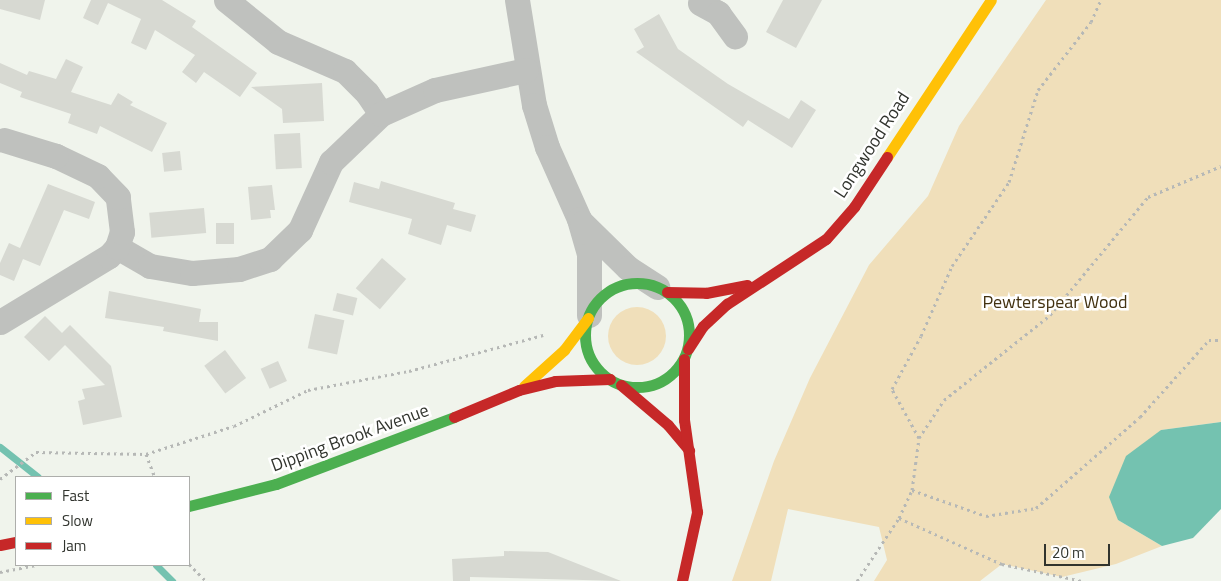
<!DOCTYPE html>
<style>
body{margin:0}
#map{position:relative;width:1221px;height:581px;overflow:hidden;background:#f0f4ec;font-family:"Titillium Web",sans-serif}
div>[style]{position:absolute}
.green>*{inset:0;background:#f0dfba}
.round{border-radius:50%}
.water>*{inset:0;background:#74c2b0}
.stream>*{height:7px;margin:-3.5px;padding:0 3.5px;transform-origin:3.5px;border-radius:3.5px;background:#74c2b0}
.building>*{inset:0;background:#d7d9d2;transform-origin:0 0}
.path>*{height:3px;margin-top:-1.5px;transform-origin:0;background:repeating-linear-gradient(90deg,#b6b8b6 0 2.5px,transparent 0 6.5px)}
.street>*{height:25px;margin:-12.5px;padding:0 12.5px;transform-origin:12.5px;border-radius:12.5px;background:#bfc1be}
.fast>*{height:11px;margin:-5.5px;padding:0 5.5px;transform-origin:5.5px;border-radius:5.5px;background:#4caf50}
.fast>.ring{margin:-5.5px;padding:0;box-sizing:content-box;background:none;border:11px solid #4caf50;border-radius:50%}
.slow>*{height:11px;margin:-5.5px;padding:0 5.5px;transform-origin:5.5px;border-radius:5.5px;background:#ffc107}
.jam>*{height:11px;margin:-5.5px;padding:0 5.5px;transform-origin:5.5px;border-radius:5.5px;background:#c62828}
span{translate:-50% -50%;white-space:nowrap;text-align:center;line-height:1.15;-webkit-text-stroke:5px #fff;paint-order:stroke}
.street-label{font-size:18px;color:#31342e}
.park-label{font-size:18px;color:#423110}
.legend{position:absolute;left:15px;top:476px;width:175px;height:90px;box-sizing:border-box;background:#fff;border:1px solid #adaeab;margin:0;padding:6px 9px;list-style:none;font-size:15px;color:#31342e}
.legend li{display:flex;align-items:center;gap:10px;height:25px}
.legend b{width:25px;border:1px solid #adaeab}
.scale{position:absolute;left:1044px;top:544px;width:66px;height:22px;box-sizing:border-box;border:2px solid #31342e;border-top:0;padding-left:6px;font-size:15px;line-height:18px;white-space:nowrap;color:#31342e;-webkit-text-stroke:4px #fff;paint-order:stroke}
</style>
<div id="map">
<div class="green">
<div style="clip-path:polygon(1046px 0,1221px 0,1221px 422px,1161px 430px,1118px 520px,1162px 546px,1116px 564px,1062px 577px,1002px 564px,980px 581px,874px 581px,887px 560px,879px 527px,788px 509px,771px 581px,732px 581px,774px 461px,810px 378px,869px 265px,928px 196px,959px 126px)"></div>
<div class="round" style="left:608px;top:307px;width:58px;height:58px"></div>
</div>
<div class="water">
<div style="clip-path:polygon(1221px 422px,1221px 509px,1193px 538px,1162px 546px,1118px 520px,1109px 497px,1126px 456px,1161px 430px)"></div>
</div>
<div class="stream">
<div style="left:0;top:447px;width:48px;rotate:38.3deg"></div>
<div style="left:156px;top:565px;width:23px;rotate:45deg"></div>
</div>
<div class="building">
<div style="clip-path:polygon(0 0,45px 0,40px 20px,0 9px)"></div>
<div style="clip-path:polygon(91px 0,162px 0,196px 21px,192px 27px,257px 73px,240px 97px,204px 72px,196px 83px,182px 72px,195px 55px,155px 30px,146px 50px,131px 43px,141px 19px,108px 3px,98px 25px,83px 18px)"></div>
<div style="clip-path:polygon(783px 0,822px 0,796px 48px,766px 32px)"></div>
<div style="clip-path:polygon(659px 14px,678px 49px,728px 84px,789px 119px,801px 100px,816px 110px,792px 148px,748px 120px,743px 127px,636px 52px,644px 47px,634px 29px)"></div>
<div style="clip-path:polygon(66px 59px,83px 67px,71px 92px,111px 105px,118px 93px,133px 102px,130px 105px,167px 123px,152px 152px,100px 126px,97px 134px,68px 123px,71px 114px,20px 97px,22px 92px,0 83px,0 63px,27px 75px,29px 71px,56px 79px)"></div>
<div style="clip-path:polygon(322px 83px,324px 121px,283px 123px,282px 109px,251px 87px)"></div>
<div style="left:300px;top:133px;width:35px;height:26px;rotate:87deg"></div>
<div style="left:180px;top:151px;width:19px;height:18px;rotate:84deg"></div>
<div style="clip-path:polygon(381px 181px,455px 203px,453px 209px,476px 215px,471px 232px,447px 225px,441px 245px,408px 234px,412px 219px,349px 202px,354px 182px,379px 189px)"></div>
<div style="clip-path:polygon(48px 184px,95px 202px,89px 219px,64px 210px,40px 266px,23px 259px,14px 281px,0 275px,0 263px,9px 243px,20px 248px)"></div>
<div style="clip-path:polygon(272px 185px,275px 210px,270px 210px,271px 218px,251px 220px,248px 187px)"></div>
<div style="left:204px;top:208px;width:25px;height:55px;rotate:85deg"></div>
<div style="left:216px;top:223px;width:18px;height:21px"></div>
<div style="left:382px;top:258px;width:32px;height:40px;rotate:41deg"></div>
<div style="clip-path:polygon(109px 291px,201px 309px,199px 322px,218px 322px,218px 341px,163px 331px,164px 327px,105px 318px)"></div>
<div style="left:337px;top:293px;width:21px;height:18px;rotate:14deg"></div>
<div style="left:315px;top:314px;width:30px;height:35px;rotate:12deg"></div>
<div style="clip-path:polygon(45px 316px,62px 333px,70px 325px,111px 366px,122px 417px,83px 425px,78px 401px,85px 399px,82px 389px,105px 385px,65px 345px,49px 361px,24px 337px)"></div>
<div style="left:225px;top:350px;width:35px;height:26px;rotate:53deg"></div>
<div style="left:278px;top:361px;width:22px;height:19px;rotate:66deg"></div>
<div style="clip-path:polygon(504px 551px,548px 552px,621px 581px,470px 577px,470px 581px,453px 581px,452px 559px,504px 556px)"></div>
</div>
<div class="path">
<div style="left:919px;top:438px;width:56px;rotate:-118.9deg"></div>
<div style="left:892px;top:389px;width:60px;rotate:-61.3deg"></div>
<div style="left:921px;top:336px;width:77px;rotate:-66.1deg"></div>
<div style="left:952px;top:266px;width:102px;rotate:-55.8deg"></div>
<div style="left:1009px;top:182px;width:96px;rotate:-72.5deg"></div>
<div style="left:1038px;top:90px;width:86px;rotate:-52.1deg"></div>
<div style="left:1091px;top:22px;width:24px;rotate:-66deg"></div>
<div style="left:146px;top:454px;width:25px;rotate:69deg"></div>
<div style="left:0;top:479px;width:45px;rotate:-36.9deg"></div>
<div style="left:36px;top:452px;width:110px;rotate:1deg"></div>
<div style="left:146px;top:454px;width:92px;rotate:-17.7deg"></div>
<div style="left:234px;top:426px;width:82px;rotate:-25.9deg"></div>
<div style="left:308px;top:390px;width:103px;rotate:-10.7deg"></div>
<div style="left:409px;top:371px;width:139px;rotate:-15deg"></div>
<div style="left:912px;top:490px;width:78px;rotate:19.4deg"></div>
<div style="left:986px;top:516px;width:51px;rotate:-9.1deg"></div>
<div style="left:1036px;top:508px;width:138px;rotate:-41.2deg"></div>
<div style="left:1140px;top:417px;width:103px;rotate:-48.1deg"></div>
<div style="left:1209px;top:340px;width:12px"></div>
<div style="left:899px;top:518px;width:113px;rotate:24.1deg"></div>
<div style="left:1002px;top:564px;width:83px;rotate:11.9deg"></div>
<div style="left:189px;top:564px;width:24px;rotate:45deg"></div>
<div style="left:0;top:572px;width:38px;rotate:-11deg"></div>
<div style="left:857px;top:581px;width:76px;rotate:-56.3deg"></div>
<div style="left:899px;top:518px;width:31px;rotate:-65deg"></div>
<div style="left:912px;top:490px;width:52px;rotate:-82.3deg"></div>
<div style="left:919px;top:438px;width:45px;rotate:-56.7deg"></div>
<div style="left:944px;top:400px;width:136px;rotate:-38.7deg"></div>
<div style="left:1050px;top:315px;width:153px;rotate:-50.3deg"></div>
<div style="left:1148px;top:197px;width:79px;rotate:-23deg"></div>
</div>
<div class="street">
<div style="left:226px;top:0;width:67px;rotate:38.9deg"></div>
<div style="left:278px;top:42px;width:73px;rotate:23.4deg"></div>
<div style="left:345px;top:71px;width:31px;rotate:45deg"></div>
<div style="left:367px;top:93px;width:25px;rotate:56deg"></div>
<div style="left:517px;top:0;width:106px;rotate:80.8deg"></div>
<div style="left:534px;top:105px;width:44px;rotate:72.8deg"></div>
<div style="left:547px;top:147px;width:79px;rotate:66deg"></div>
<div style="left:579px;top:219px;width:37px;rotate:74deg"></div>
<div style="left:589px;top:255px;width:60px;rotate:90deg"></div>
<div style="left:700px;top:3px;width:21px;rotate:29deg"></div>
<div style="left:718px;top:13px;width:29px;rotate:54deg"></div>
<div style="left:582px;top:223px;width:64px;rotate:44.4deg"></div>
<div style="left:628px;top:268px;width:35px;rotate:33deg"></div>
<div style="left:117px;top:247px;width:38px;rotate:30deg"></div>
<div style="left:150px;top:266px;width:43px;rotate:9.5deg"></div>
<div style="left:192px;top:273px;width:47px;rotate:-4.9deg"></div>
<div style="left:239px;top:269px;width:33px;rotate:-18deg"></div>
<div style="left:270px;top:259px;width:42px;rotate:-44deg"></div>
<div style="left:300px;top:230px;width:75px;rotate:-65.5deg"></div>
<div style="left:331px;top:162px;width:69px;rotate:-43.8deg"></div>
<div style="left:381px;top:114px;width:59px;rotate:-24deg"></div>
<div style="left:435px;top:90px;width:93px;rotate:-12.4deg"></div>
<div style="left:0;top:322px;width:127px;rotate:-31.2deg"></div>
<div style="left:109px;top:256px;width:12px;rotate:-48deg"></div>
<div style="left:117px;top:247px;width:16px;rotate:-72deg"></div>
<div style="left:122px;top:232px;width:35px;rotate:-97deg"></div>
<div style="left:118px;top:197px;width:29px;rotate:-134deg"></div>
<div style="left:98px;top:176px;width:47px;rotate:-154.5deg"></div>
<div style="left:56px;top:156px;width:54px;rotate:-162.9deg"></div>
</div>
<div class="fast">
<div class="ring" style="left:585px;top:283px;width:93px;height:93px"></div>
<div style="left:189px;top:506px;width:90px;rotate:-14.2deg"></div>
<div style="left:276px;top:484px;width:190px;rotate:-20.6deg"></div>
</div>
<div class="slow">
<div style="left:887px;top:157px;width:188px;rotate:-56.5deg"></div>
<div style="left:524px;top:386px;width:54px;rotate:-42deg"></div>
<div style="left:564px;top:350px;width:40px;rotate:-53deg"></div>
</div>
<div class="jam">
<div style="left:667px;top:292px;width:39px;rotate:1deg"></div>
<div style="left:706px;top:293px;width:42px;rotate:-11deg"></div>
<div style="left:688px;top:349px;width:27px;rotate:-57deg"></div>
<div style="left:703px;top:326px;width:33px;rotate:-43deg"></div>
<div style="left:727px;top:304px;width:118px;rotate:-33.3deg"></div>
<div style="left:826px;top:239px;width:43px;rotate:-48.8deg"></div>
<div style="left:854px;top:207px;width:60px;rotate:-56.6deg"></div>
<div style="left:621px;top:385px;width:62px;rotate:40.4deg"></div>
<div style="left:668px;top:425px;width:33px;rotate:50deg"></div>
<div style="left:454px;top:417px;width:70px;rotate:-22.6deg"></div>
<div style="left:519px;top:390px;width:37px;rotate:-14deg"></div>
<div style="left:555px;top:381px;width:55px;rotate:-2.1deg"></div>
<div style="left:0;top:545px;width:16px;rotate:-11deg"></div>
<div style="left:682px;top:581px;width:71px;rotate:-77.7deg"></div>
<div style="left:697px;top:512px;width:93px;rotate:-98deg"></div>
<div style="left:684px;top:420px;width:61px;rotate:-90deg"></div>
</div>
<div class="street-label">
<span style="left:872px;top:145px;rotate:-57deg">Longwood Road</span>
<span style="left:350px;top:438px;rotate:-20deg">Dipping Brook Avenue</span>
</div>
<div class="park-label">
<span style="left:1055px;top:302px">Pewterspear Wood</span>
</div>
<ul class="legend">
<li><b style="height:6px;background:#4caf50"></b>Fast</li>
<li><b style="height:6px;background:#ffc107"></b>Slow</li>
<li><b style="height:6px;background:#c62828"></b>Jam</li>
</ul>
<div class="scale">20 m</div>
</div>
